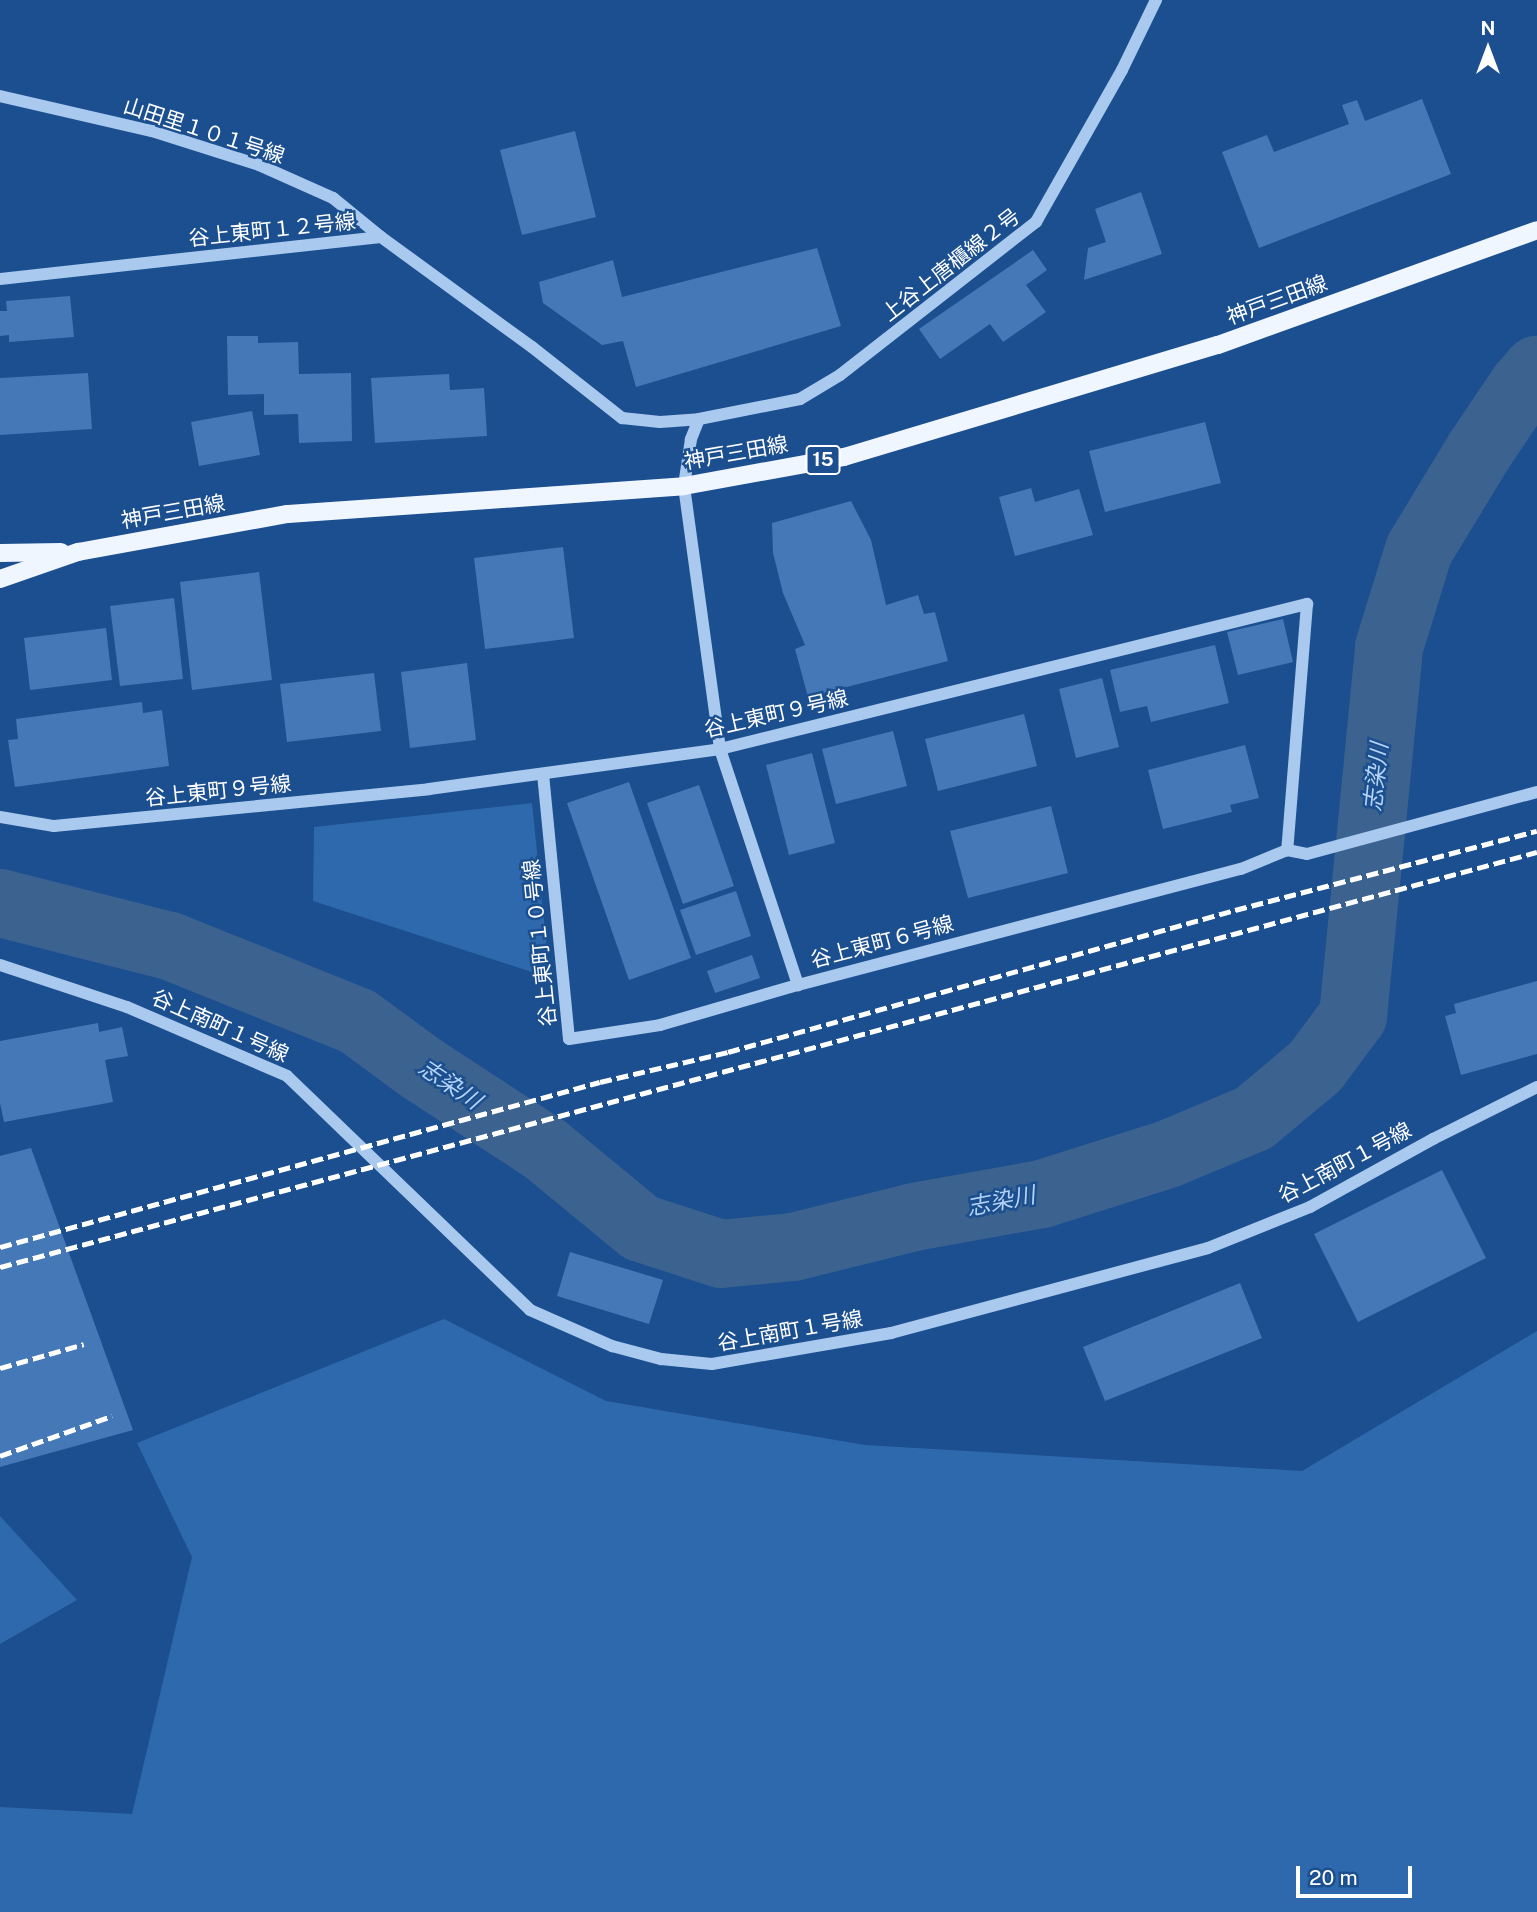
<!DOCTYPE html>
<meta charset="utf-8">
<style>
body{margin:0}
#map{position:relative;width:1537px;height:1912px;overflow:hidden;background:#1b4f8f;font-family:"Public Sans","Noto Sans JP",sans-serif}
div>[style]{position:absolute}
.green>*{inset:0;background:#2e69ad}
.river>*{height:68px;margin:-34px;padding:0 34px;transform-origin:34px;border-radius:34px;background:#3c6290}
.building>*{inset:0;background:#4478b7}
.minor>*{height:12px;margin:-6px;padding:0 6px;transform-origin:6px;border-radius:6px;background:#a9c9ee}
.major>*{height:18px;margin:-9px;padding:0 9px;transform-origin:9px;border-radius:9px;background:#f0f6ff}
.rail>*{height:5px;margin-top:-2.5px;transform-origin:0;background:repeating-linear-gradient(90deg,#fff 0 12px,transparent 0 17px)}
span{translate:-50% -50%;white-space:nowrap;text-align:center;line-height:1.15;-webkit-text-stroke:5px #1b4f8f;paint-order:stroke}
.shield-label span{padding:2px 5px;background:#1b4f8f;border:2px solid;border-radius:5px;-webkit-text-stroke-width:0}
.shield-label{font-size:19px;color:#fff;font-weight:700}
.street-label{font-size:21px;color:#fff}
.water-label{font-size:23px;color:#b5d3f5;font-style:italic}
.north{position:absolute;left:1453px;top:14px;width:70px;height:70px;-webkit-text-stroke:5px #1b4f8f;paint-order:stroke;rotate:0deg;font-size:19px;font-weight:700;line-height:28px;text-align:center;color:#fff}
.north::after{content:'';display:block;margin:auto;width:24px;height:32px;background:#fff;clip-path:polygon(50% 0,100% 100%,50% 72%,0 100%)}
.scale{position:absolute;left:1296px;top:1866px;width:116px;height:32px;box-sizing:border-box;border:4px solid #fff;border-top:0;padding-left:9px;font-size:21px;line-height:24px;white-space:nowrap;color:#fff;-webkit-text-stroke:5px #1b4f8f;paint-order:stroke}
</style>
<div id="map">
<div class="green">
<div style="clip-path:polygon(532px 803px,550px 978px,313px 901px,314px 827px)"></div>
<div style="clip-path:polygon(444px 1319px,606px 1401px,865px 1445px,1302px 1471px,1537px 1331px,1537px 1912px,0 1912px,0 1807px,132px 1814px,192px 1557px,137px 1443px)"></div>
<div style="clip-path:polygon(0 1516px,77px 1600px,0 1644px)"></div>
</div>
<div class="river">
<div style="left:0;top:903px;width:175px;rotate:14.2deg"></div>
<div style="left:170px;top:946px;width:201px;rotate:21.9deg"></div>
<div style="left:357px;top:1021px;width:79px;rotate:36.3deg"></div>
<div style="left:421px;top:1068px;width:148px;rotate:33.2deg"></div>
<div style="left:545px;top:1149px;width:124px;rotate:39.5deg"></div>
<div style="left:641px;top:1228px;width:84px;rotate:18deg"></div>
<div style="left:721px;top:1254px;width:72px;rotate:-5.6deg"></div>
<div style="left:793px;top:1247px;width:125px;rotate:-13.9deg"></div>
<div style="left:914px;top:1217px;width:130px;rotate:-10.2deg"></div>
<div style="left:1042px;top:1194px;width:132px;rotate:-17.6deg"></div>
<div style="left:1168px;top:1154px;width:93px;rotate:-22.7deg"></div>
<div style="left:1254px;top:1118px;width:80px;rotate:-39.9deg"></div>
<div style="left:1315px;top:1067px;width:64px;rotate:-53.3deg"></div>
<div style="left:1353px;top:1016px;width:371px;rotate:-84.4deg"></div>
<div style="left:1389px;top:647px;width:102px;rotate:-72.8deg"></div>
<div style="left:1419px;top:550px;width:116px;rotate:-58.8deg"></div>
<div style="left:1479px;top:451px;width:77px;rotate:-56.1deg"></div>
<div style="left:1522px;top:387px;width:23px;rotate:-49deg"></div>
</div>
<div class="building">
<div style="clip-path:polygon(1422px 99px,1451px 174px,1259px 248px,1222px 152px,1267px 135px,1274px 152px,1349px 124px,1342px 105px,1357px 100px,1365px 121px)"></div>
<div style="clip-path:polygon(575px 131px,596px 217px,522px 235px,500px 150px)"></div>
<div style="clip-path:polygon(1141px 192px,1162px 254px,1084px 280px,1088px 248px,1106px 242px,1095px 209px)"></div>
<div style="clip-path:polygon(817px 248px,841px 326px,636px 387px,623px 341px,602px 345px,543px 303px,539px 282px,613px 260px,622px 297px)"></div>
<div style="clip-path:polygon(1033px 250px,1047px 270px,1026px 285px,1046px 312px,1003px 342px,990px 324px,940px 359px,919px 329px)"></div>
<div style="clip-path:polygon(70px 296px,74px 337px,9px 342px,9px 335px,0 336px,0 311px,7px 311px,6px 301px)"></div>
<div style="clip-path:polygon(227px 336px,258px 336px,258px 343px,298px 342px,299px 374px,351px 373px,352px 441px,299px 443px,298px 414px,264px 415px,264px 394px,228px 395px)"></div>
<div style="clip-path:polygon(88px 373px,92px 429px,0 435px,0 378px)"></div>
<div style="clip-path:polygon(449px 374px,450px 390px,484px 388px,487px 436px,375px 443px,371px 378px)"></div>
<div style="clip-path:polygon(252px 411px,260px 455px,199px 466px,191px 422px)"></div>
<div style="clip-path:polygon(1205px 422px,1221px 483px,1105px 512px,1089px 451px)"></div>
<div style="clip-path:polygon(1031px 488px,1035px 502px,1079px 489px,1093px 535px,1015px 556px,999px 497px)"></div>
<div style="clip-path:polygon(851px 501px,871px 540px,886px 605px,918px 595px,924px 614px,935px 612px,948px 661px,808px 697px,795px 649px,805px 645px,783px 593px,773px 553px,772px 523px)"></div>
<div style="clip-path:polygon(563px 547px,574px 638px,485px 649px,474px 558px)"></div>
<div style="clip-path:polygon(259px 572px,272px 680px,192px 690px,180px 582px)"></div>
<div style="clip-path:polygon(174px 598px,183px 679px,120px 686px,110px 606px)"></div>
<div style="clip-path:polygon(1283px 619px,1293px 662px,1238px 675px,1227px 632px)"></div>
<div style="clip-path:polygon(106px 628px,112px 680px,30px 690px,24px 638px)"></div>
<div style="clip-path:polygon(1215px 645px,1229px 703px,1151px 722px,1147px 706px,1120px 712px,1110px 670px)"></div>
<div style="clip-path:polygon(467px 663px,476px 740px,410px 748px,401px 672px)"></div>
<div style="clip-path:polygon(374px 673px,381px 731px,287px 742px,280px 684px)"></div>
<div style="clip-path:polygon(1102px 678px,1119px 747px,1076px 758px,1059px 689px)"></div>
<div style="clip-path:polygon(142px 702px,143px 713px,162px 710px,169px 766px,15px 787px,8px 740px,18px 739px,16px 719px)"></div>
<div style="clip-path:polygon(1024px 714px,1037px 766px,938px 791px,925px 739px)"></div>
<div style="clip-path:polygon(893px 731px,907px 786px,836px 804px,822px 749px)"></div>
<div style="clip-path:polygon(1245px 745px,1259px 798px,1230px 805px,1232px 812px,1163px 829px,1148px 770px)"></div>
<div style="clip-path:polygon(812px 753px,835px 843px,789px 855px,766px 765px)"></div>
<div style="clip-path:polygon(629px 782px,691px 958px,629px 980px,567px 803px)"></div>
<div style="clip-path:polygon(699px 785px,734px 886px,683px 904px,647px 803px)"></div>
<div style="clip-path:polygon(1051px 806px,1068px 873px,968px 898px,950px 831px)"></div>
<div style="clip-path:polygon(736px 891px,751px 936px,696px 955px,680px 910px)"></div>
<div style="clip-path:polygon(752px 955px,760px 978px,715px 993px,707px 971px)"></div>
<div style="clip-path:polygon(1537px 981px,1537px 1054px,1461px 1075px,1445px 1016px,1456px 1013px,1454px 1004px)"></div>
<div style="clip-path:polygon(98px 1023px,99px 1032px,122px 1027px,128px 1056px,105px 1060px,113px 1102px,4px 1122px,0 1103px,0 1041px)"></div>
<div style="clip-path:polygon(31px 1148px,133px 1430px,0 1467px,0 1156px)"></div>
<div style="clip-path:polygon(1442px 1170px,1486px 1258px,1358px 1322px,1314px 1234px)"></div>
<div style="clip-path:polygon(570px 1252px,663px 1280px,649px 1324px,557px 1296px)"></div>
<div style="clip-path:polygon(1240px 1283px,1262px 1338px,1105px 1401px,1083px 1347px)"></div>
</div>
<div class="minor">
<div style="left:0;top:96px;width:156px;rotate:13deg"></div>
<div style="left:152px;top:131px;width:112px;rotate:17.6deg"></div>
<div style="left:259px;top:165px;width:81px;rotate:24deg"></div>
<div style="left:333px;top:198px;width:62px;rotate:39.1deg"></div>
<div style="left:0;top:279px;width:383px;rotate:-6.3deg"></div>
<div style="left:381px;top:237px;width:187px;rotate:36.1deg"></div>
<div style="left:532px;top:347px;width:115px;rotate:38.3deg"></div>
<div style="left:622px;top:418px;width:38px;rotate:6deg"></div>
<div style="left:660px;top:422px;width:39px;rotate:-4deg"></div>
<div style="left:699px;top:419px;width:103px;rotate:-11.2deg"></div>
<div style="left:800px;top:399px;width:47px;rotate:-31deg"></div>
<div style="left:840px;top:375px;width:249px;rotate:-38deg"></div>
<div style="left:1036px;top:222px;width:175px;rotate:-60.5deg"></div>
<div style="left:1122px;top:70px;width:78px;rotate:-64.1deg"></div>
<div style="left:699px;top:419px;width:22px;rotate:112deg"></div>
<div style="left:691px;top:439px;width:48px;rotate:98.5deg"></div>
<div style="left:684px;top:486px;width:265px;rotate:82.2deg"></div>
<div style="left:720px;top:749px;width:249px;rotate:71.7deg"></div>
<div style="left:798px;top:985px;width:458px;rotate:-14.7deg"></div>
<div style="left:1241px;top:869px;width:50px;rotate:-22.4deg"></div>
<div style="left:1287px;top:850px;width:20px;rotate:11deg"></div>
<div style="left:1307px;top:854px;width:238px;rotate:-15.1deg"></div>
<div style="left:543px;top:774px;width:266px;rotate:84.4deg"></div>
<div style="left:569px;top:1039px;width:92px;rotate:-8.7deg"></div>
<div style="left:660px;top:1025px;width:144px;rotate:-16.2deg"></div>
<div style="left:0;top:817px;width:55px;rotate:9.5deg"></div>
<div style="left:54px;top:826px;width:377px;rotate:-5.6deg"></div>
<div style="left:429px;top:789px;width:294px;rotate:-7.8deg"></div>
<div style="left:720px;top:749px;width:605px;rotate:-13.88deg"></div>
<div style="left:1307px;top:604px;width:247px;rotate:94.6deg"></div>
<div style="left:0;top:965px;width:134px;rotate:18.3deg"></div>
<div style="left:127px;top:1007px;width:174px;rotate:23.3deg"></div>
<div style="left:287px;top:1076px;width:337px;rotate:43.9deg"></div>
<div style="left:530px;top:1310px;width:90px;rotate:23.7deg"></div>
<div style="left:612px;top:1346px;width:51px;rotate:14.9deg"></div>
<div style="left:661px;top:1359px;width:51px;rotate:5.6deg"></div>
<div style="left:712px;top:1364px;width:182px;rotate:-9.8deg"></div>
<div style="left:891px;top:1333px;width:328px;rotate:-15deg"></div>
<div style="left:1208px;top:1248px;width:110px;rotate:-21.9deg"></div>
<div style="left:1310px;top:1207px;width:141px;rotate:-28.9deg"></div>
<div style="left:1433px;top:1139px;width:116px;rotate:-26.6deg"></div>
</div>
<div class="major">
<div style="left:0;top:553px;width:61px;rotate:-0.9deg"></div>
<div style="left:0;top:579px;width:83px;rotate:-19.1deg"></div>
<div style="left:78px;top:552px;width:213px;rotate:-10.3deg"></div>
<div style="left:288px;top:514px;width:397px;rotate:-4deg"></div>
<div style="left:684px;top:486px;width:163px;rotate:-10.3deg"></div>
<div style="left:844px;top:457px;width:390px;rotate:-16.7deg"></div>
<div style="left:1218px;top:345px;width:339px;rotate:-19.8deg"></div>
</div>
<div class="rail">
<div style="left:0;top:1247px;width:622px;rotate:-15.38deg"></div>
<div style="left:600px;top:1082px;width:131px;rotate:-13.2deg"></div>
<div style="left:728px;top:1052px;width:527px;rotate:-15.65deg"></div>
<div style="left:1235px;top:910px;width:312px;rotate:-14.7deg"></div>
<div style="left:0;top:1267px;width:1592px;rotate:-15.11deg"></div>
<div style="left:0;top:1368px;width:87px;rotate:-15.9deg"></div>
<div style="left:0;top:1456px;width:119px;rotate:-19.7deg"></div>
</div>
<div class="shield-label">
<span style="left:823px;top:460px">15</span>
</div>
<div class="street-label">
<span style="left:204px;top:131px;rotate:18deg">山田里１０１号線</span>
<span style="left:272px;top:230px;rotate:-6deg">谷上東町１２号線</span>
<span style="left:951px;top:265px;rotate:-38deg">上谷上唐櫃線２号</span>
<span style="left:1277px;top:300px;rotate:-20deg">神戸三田線</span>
<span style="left:736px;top:453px;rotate:-10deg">神戸三田線</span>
<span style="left:173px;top:512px;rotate:-10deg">神戸三田線</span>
<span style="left:776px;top:714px;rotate:-13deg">谷上東町９号線</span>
<span style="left:218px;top:791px;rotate:-6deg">谷上東町９号線</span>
<span style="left:882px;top:942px;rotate:-15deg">谷上東町６号線</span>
<span style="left:540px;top:943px;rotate:-96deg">谷上東町１０号線</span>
<span style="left:220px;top:1026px;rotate:24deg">谷上南町１号線</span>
<span style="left:1345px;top:1163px;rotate:-28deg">谷上南町１号線</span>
<span style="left:790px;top:1331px;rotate:-10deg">谷上南町１号線</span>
</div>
<div class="water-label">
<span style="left:1376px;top:777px;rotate:-84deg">志染川</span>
<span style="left:450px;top:1084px;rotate:34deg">志染川</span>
<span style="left:1001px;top:1201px;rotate:-11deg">志染川</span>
</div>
<div class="north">N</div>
<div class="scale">20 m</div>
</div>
